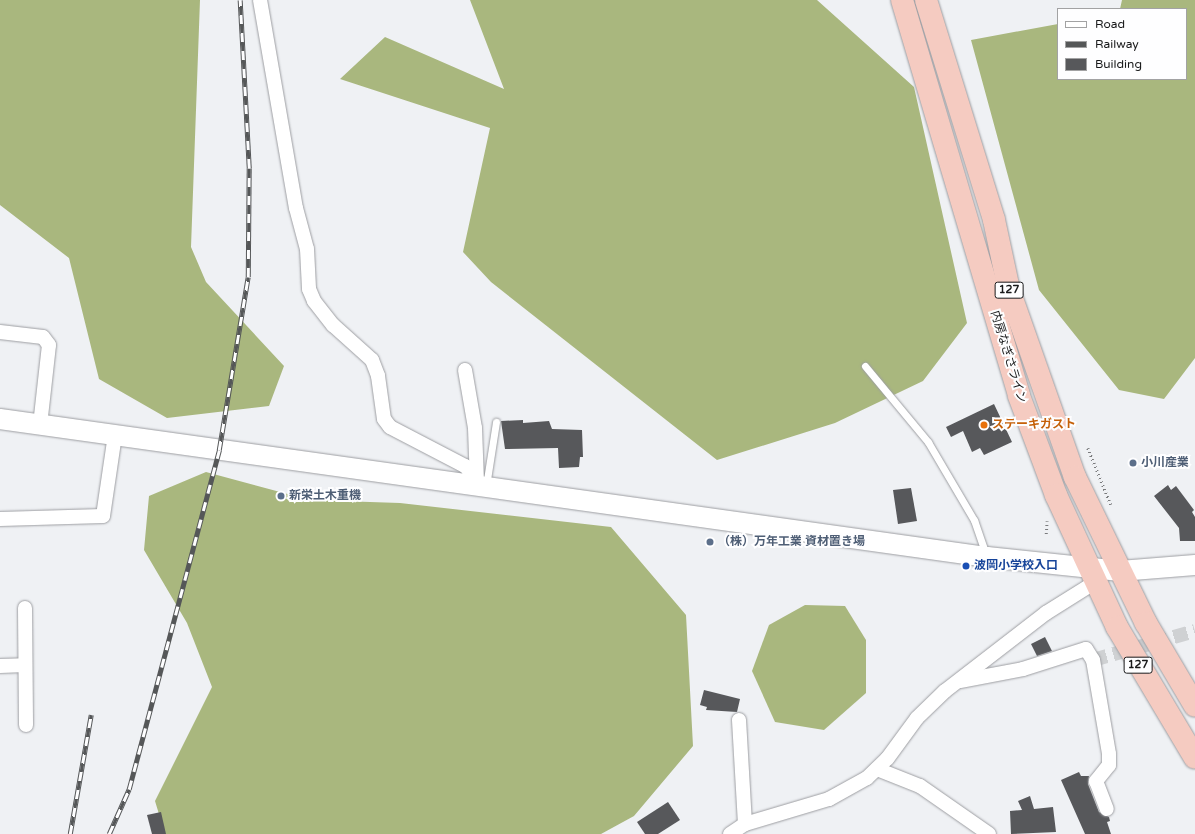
<!DOCTYPE html>
<meta charset="utf-8">
<style>
body{margin:0}
#map{position:relative;width:1195px;height:834px;overflow:hidden;background:#eff1f4;font-family:"Varela Round","Noto Sans JP",sans-serif}
div>[style]{position:absolute}
.forest>*{inset:0;background:#a9b77e}
.building>*{inset:0;background:#57585b}
.street-tunnel>*{height:14px;margin-top:-7px;transform-origin:0;background:repeating-linear-gradient(90deg,#cfd1d3 0 14px,transparent 0 21px)}
.path>*{height:2.5px;margin-top:-1.25px;transform-origin:0;background:repeating-linear-gradient(90deg,#7a7b7d 0 1px,transparent 0 4px)}
.roads{filter:drop-shadow(0 0 1px #9d9ea2) drop-shadow(0 0 1px #9d9ea2)}
.lane>*{height:7px;margin:-3.5px;padding:0 3.5px;transform-origin:3.5px;border-radius:3.5px;background:#fff}
.street>*{height:14px;margin:-7px;padding:0 7px;transform-origin:7px;border-radius:7px;background:#fff}
.secondary>*{height:20px;margin:-10px;padding:0 10px;transform-origin:10px;border-radius:10px;background:#fff}
.highway>*{height:22px;margin:-11px;padding:0 11px;transform-origin:11px;border-radius:11px;background:#f5cbc1}
.rail>*{height:4.5px;margin-top:-2.25px;transform-origin:0;background:repeating-linear-gradient(90deg,#fefeff 0 9px,#555758 0 18px);box-sizing:border-box;border-block:1px solid #555758}
.dots>*{width:11px;height:11px;translate:-50% -50%;box-sizing:border-box;border:2px solid #fefeff;border-radius:50%}
span{translate:-50% -50%;white-space:nowrap;text-align:center;line-height:1.15;-webkit-text-stroke:4px #fefeff;paint-order:stroke}
.shield-label span{padding:1px 3px;background:#fefeff;border:1px solid;border-radius:3px;-webkit-text-stroke-width:0}
.shield-label{font-size:11px;color:#18191a;font-weight:700}
.street-label{font-size:12px;color:#18191a}
.food-label{font-size:12px;color:#c56008;font-weight:700}
.left{translate:0 -50%;text-align:left}
.service-label{font-size:12px;color:#4e5e75;font-weight:700}
.transit-label{font-size:12px;color:#164399;font-weight:700}
.legend{position:absolute;left:1057px;top:8px;width:130px;height:72px;box-sizing:border-box;background:#fefeff;border:1px solid #a2a2a3;margin:0;padding:5px 7px;list-style:none;font-size:12px;color:#18191a}
.legend li{display:flex;align-items:center;gap:8px;height:20px}
.legend b{width:20px;border:1px solid #a2a2a3}
</style>
<div id="map">
<div class="forest">
<div style="clip-path:polygon(0 0,200px 0,191px 247px,206px 282px,284px 366px,269px 406px,167px 418px,99px 379px,69px 258px,0 205px)"></div>
<div style="clip-path:polygon(470px 0,817px 0,914px 87px,967px 323px,923px 381px,835px 423px,717px 460px,491px 282px,463px 252px,490px 128px,340px 79px,385px 37px,504px 89px)"></div>
<div style="clip-path:polygon(1122px 0,1195px 0,1195px 358px,1164px 399px,1119px 390px,1039px 290px,971px 40px,1058px 24px,1058px 79px,1186px 79px,1186px 9px,1120px 9px)"></div>
<div style="clip-path:polygon(206px 472px,310px 500px,400px 503px,611px 527px,686px 615px,693px 746px,634px 816px,601px 834px,165px 834px,155px 801px,212px 687px,187px 623px,144px 550px,149px 496px)"></div>
<div style="clip-path:polygon(805px 605px,845px 606px,866px 640px,866px 693px,824px 730px,775px 722px,752px 671px,769px 625px)"></div>
</div>
<div class="building">
<div style="clip-path:polygon(994px 404px,1012px 442px,984px 455px,980px 448px,972px 452px,963px 431px,951px 437px,946px 427px)"></div>
<div style="clip-path:polygon(523px 420px,523px 423px,549px 421px,552px 429px,582px 430px,583px 457px,580px 457px,579px 467px,559px 468px,558px 448px,505px 449px,501px 421px)"></div>
<div style="clip-path:polygon(1168px 485px,1171px 490px,1176px 486px,1194px 510px,1192px 512px,1195px 517px,1195px 541px,1180px 541px,1179px 528px,1154px 496px)"></div>
<div style="clip-path:polygon(911px 488px,917px 521px,898px 524px,893px 490px)"></div>
<div style="clip-path:polygon(1045px 637px,1052px 651px,1037px 656px,1031px 644px)"></div>
<div style="clip-path:polygon(704px 690px,740px 699px,737px 712px,706px 710px,707px 707px,700px 705px)"></div>
<div style="clip-path:polygon(1079px 772px,1081px 776px,1089px 776px,1088px 784px,1099px 812px,1109px 817px,1110px 821px,1107px 822px,1111px 834px,1085px 834px,1061px 780px)"></div>
<div style="clip-path:polygon(1030px 796px,1034px 809px,1053px 807px,1056px 832px,1011px 834px,1010px 811px,1022px 810px,1018px 801px)"></div>
<div style="clip-path:polygon(668px 802px,680px 820px,658px 834px,645px 834px,637px 822px)"></div>
<div style="clip-path:polygon(161px 812px,166px 834px,152px 834px,147px 815px)"></div>
</div>
<div class="street-tunnel">
<div style="left:1093px;top:660px;width:106px;rotate:-15.9deg"></div>
</div>
<div class="path">
<div style="left:1088px;top:448px;width:61px;rotate:68deg"></div>
<div style="left:1046px;top:534px;width:13px;rotate:-86deg"></div>
</div>
<div class="roads">
<div class="lane">
<div style="left:865px;top:366px;width:99px;rotate:50.3deg"></div>
<div style="left:928px;top:442px;width:91px;rotate:59.5deg"></div>
<div style="left:974px;top:520px;width:37px;rotate:71deg"></div>
<div style="left:486px;top:486px;width:65px;rotate:-81.1deg"></div>
</div>
<div class="street">
<div style="left:260px;top:0;width:211px;rotate:80.2deg"></div>
<div style="left:296px;top:208px;width:42px;rotate:75deg"></div>
<div style="left:307px;top:249px;width:40px;rotate:87.1deg"></div>
<div style="left:309px;top:289px;width:13px;rotate:67deg"></div>
<div style="left:314px;top:301px;width:31px;rotate:52deg"></div>
<div style="left:333px;top:325px;width:52px;rotate:41.9deg"></div>
<div style="left:372px;top:360px;width:17px;rotate:69deg"></div>
<div style="left:378px;top:376px;width:43px;rotate:82.1deg"></div>
<div style="left:384px;top:419px;width:10px;rotate:53deg"></div>
<div style="left:390px;top:427px;width:85px;rotate:27.5deg"></div>
<div style="left:465px;top:466px;width:6px;rotate:45deg"></div>
<div style="left:469px;top:470px;width:14px;rotate:82deg"></div>
<div style="left:0;top:332px;width:43px;rotate:6.6deg"></div>
<div style="left:43px;top:337px;width:10px;rotate:53deg"></div>
<div style="left:49px;top:345px;width:81px;rotate:96.4deg"></div>
<div style="left:465px;top:370px;width:59px;rotate:80.2deg"></div>
<div style="left:475px;top:428px;width:54px;rotate:87.9deg"></div>
<div style="left:0;top:519px;width:103px;rotate:-1.7deg"></div>
<div style="left:103px;top:516px;width:82px;rotate:-81.6deg"></div>
<div style="left:25px;top:608px;width:117px;rotate:89.5deg"></div>
<div style="left:0;top:666px;width:25px;rotate:-2deg"></div>
<div style="left:960px;top:681px;width:64px;rotate:-10.8deg"></div>
<div style="left:1023px;top:669px;width:66px;rotate:-17.6deg"></div>
<div style="left:1086px;top:649px;width:13px;rotate:58deg"></div>
<div style="left:1093px;top:660px;width:95px;rotate:80.3deg"></div>
<div style="left:1109px;top:754px;width:11px;rotate:90deg"></div>
<div style="left:1109px;top:765px;width:21px;rotate:129deg"></div>
<div style="left:1096px;top:781px;width:30px;rotate:69deg"></div>
<div style="left:739px;top:720px;width:104px;rotate:86.7deg"></div>
<div style="left:877px;top:769px;width:46px;rotate:21.6deg"></div>
<div style="left:920px;top:786px;width:84px;rotate:34.8deg"></div>
<div style="left:730px;top:834px;width:18px;rotate:-34deg"></div>
<div style="left:745px;top:824px;width:88px;rotate:-16.6deg"></div>
<div style="left:829px;top:799px;width:43px;rotate:-28.9deg"></div>
<div style="left:867px;top:778px;width:28px;rotate:-44deg"></div>
<div style="left:887px;top:759px;width:51px;rotate:-53.8deg"></div>
<div style="left:917px;top:718px;width:39px;rotate:-44deg"></div>
<div style="left:945px;top:691px;width:128px;rotate:-37.7deg"></div>
<div style="left:1046px;top:613px;width:60px;rotate:-32.1deg"></div>
</div>
<div class="secondary">
<div style="left:0;top:419px;width:997px;rotate:7.96deg"></div>
<div style="left:987px;top:557px;width:134px;rotate:6deg"></div>
<div style="left:1120px;top:571px;width:75px;rotate:-4.6deg"></div>
</div>
<div class="highway">
<div style="left:902px;top:0;width:413px;rotate:73.5deg"></div>
<div style="left:1019px;top:396px;width:106px;rotate:69.5deg"></div>
<div style="left:1056px;top:495px;width:145px;rotate:65.2deg"></div>
<div style="left:1117px;top:627px;width:152px;rotate:59.2deg"></div>
<div style="left:926px;top:0;width:230px;rotate:72.8deg"></div>
<div style="left:994px;top:220px;width:72px;rotate:77.9deg"></div>
<div style="left:1009px;top:290px;width:198px;rotate:70.6deg"></div>
<div style="left:1075px;top:477px;width:162px;rotate:64.1deg"></div>
<div style="left:1146px;top:623px;width:96px;rotate:59.4deg"></div>
</div>
</div>
<div class="rail">
<div style="left:70px;top:834px;width:121px;rotate:-80deg"></div>
<div style="left:109px;top:834px;width:49px;rotate:-66deg"></div>
<div style="left:129px;top:789px;width:351px;rotate:-75.1deg"></div>
<div style="left:219px;top:450px;width:175px;rotate:-80.5deg"></div>
<div style="left:248px;top:277px;width:109px;rotate:-89.5deg"></div>
<div style="left:249px;top:168px;width:168px;rotate:-93.1deg"></div>
</div>
<div class="dots">
<div style="left:984px;top:425px;background:#e8710a"></div>
<div style="left:1133px;top:463px;background:#5c6f8a"></div>
<div style="left:281px;top:496px;background:#5c6f8a"></div>
<div style="left:710px;top:542px;background:#5c6f8a"></div>
<div style="left:966px;top:566px;background:#1a4fb4"></div>
</div>
<div class="shield-label">
<span style="left:1009px;top:290px">127</span>
<span style="left:1138px;top:665px">127</span>
</div>
<div class="street-label">
<span style="left:1008px;top:357px;rotate:73deg">内房なぎさライン</span>
</div>
<div class="food-label">
<span class="left" style="left:992px;top:425px">ステーキガスト</span>
</div>
<div class="service-label">
<span class="left" style="left:1141px;top:463px">小川産業</span>
<span class="left" style="left:289px;top:496px">新栄土木重機</span>
<span class="left" style="left:718px;top:542px">（株）万年工業 資材置き場</span>
</div>
<div class="transit-label">
<span class="left" style="left:974px;top:566px">波岡小学校入口</span>
</div>
<ul class="legend">
<li><b style="height:5px;background:#fff"></b>Road</li>
<li><b style="height:5px;background:#555758"></b>Railway</li>
<li><b style="height:11px;background:#57585b"></b>Building</li>
</ul>
</div>
